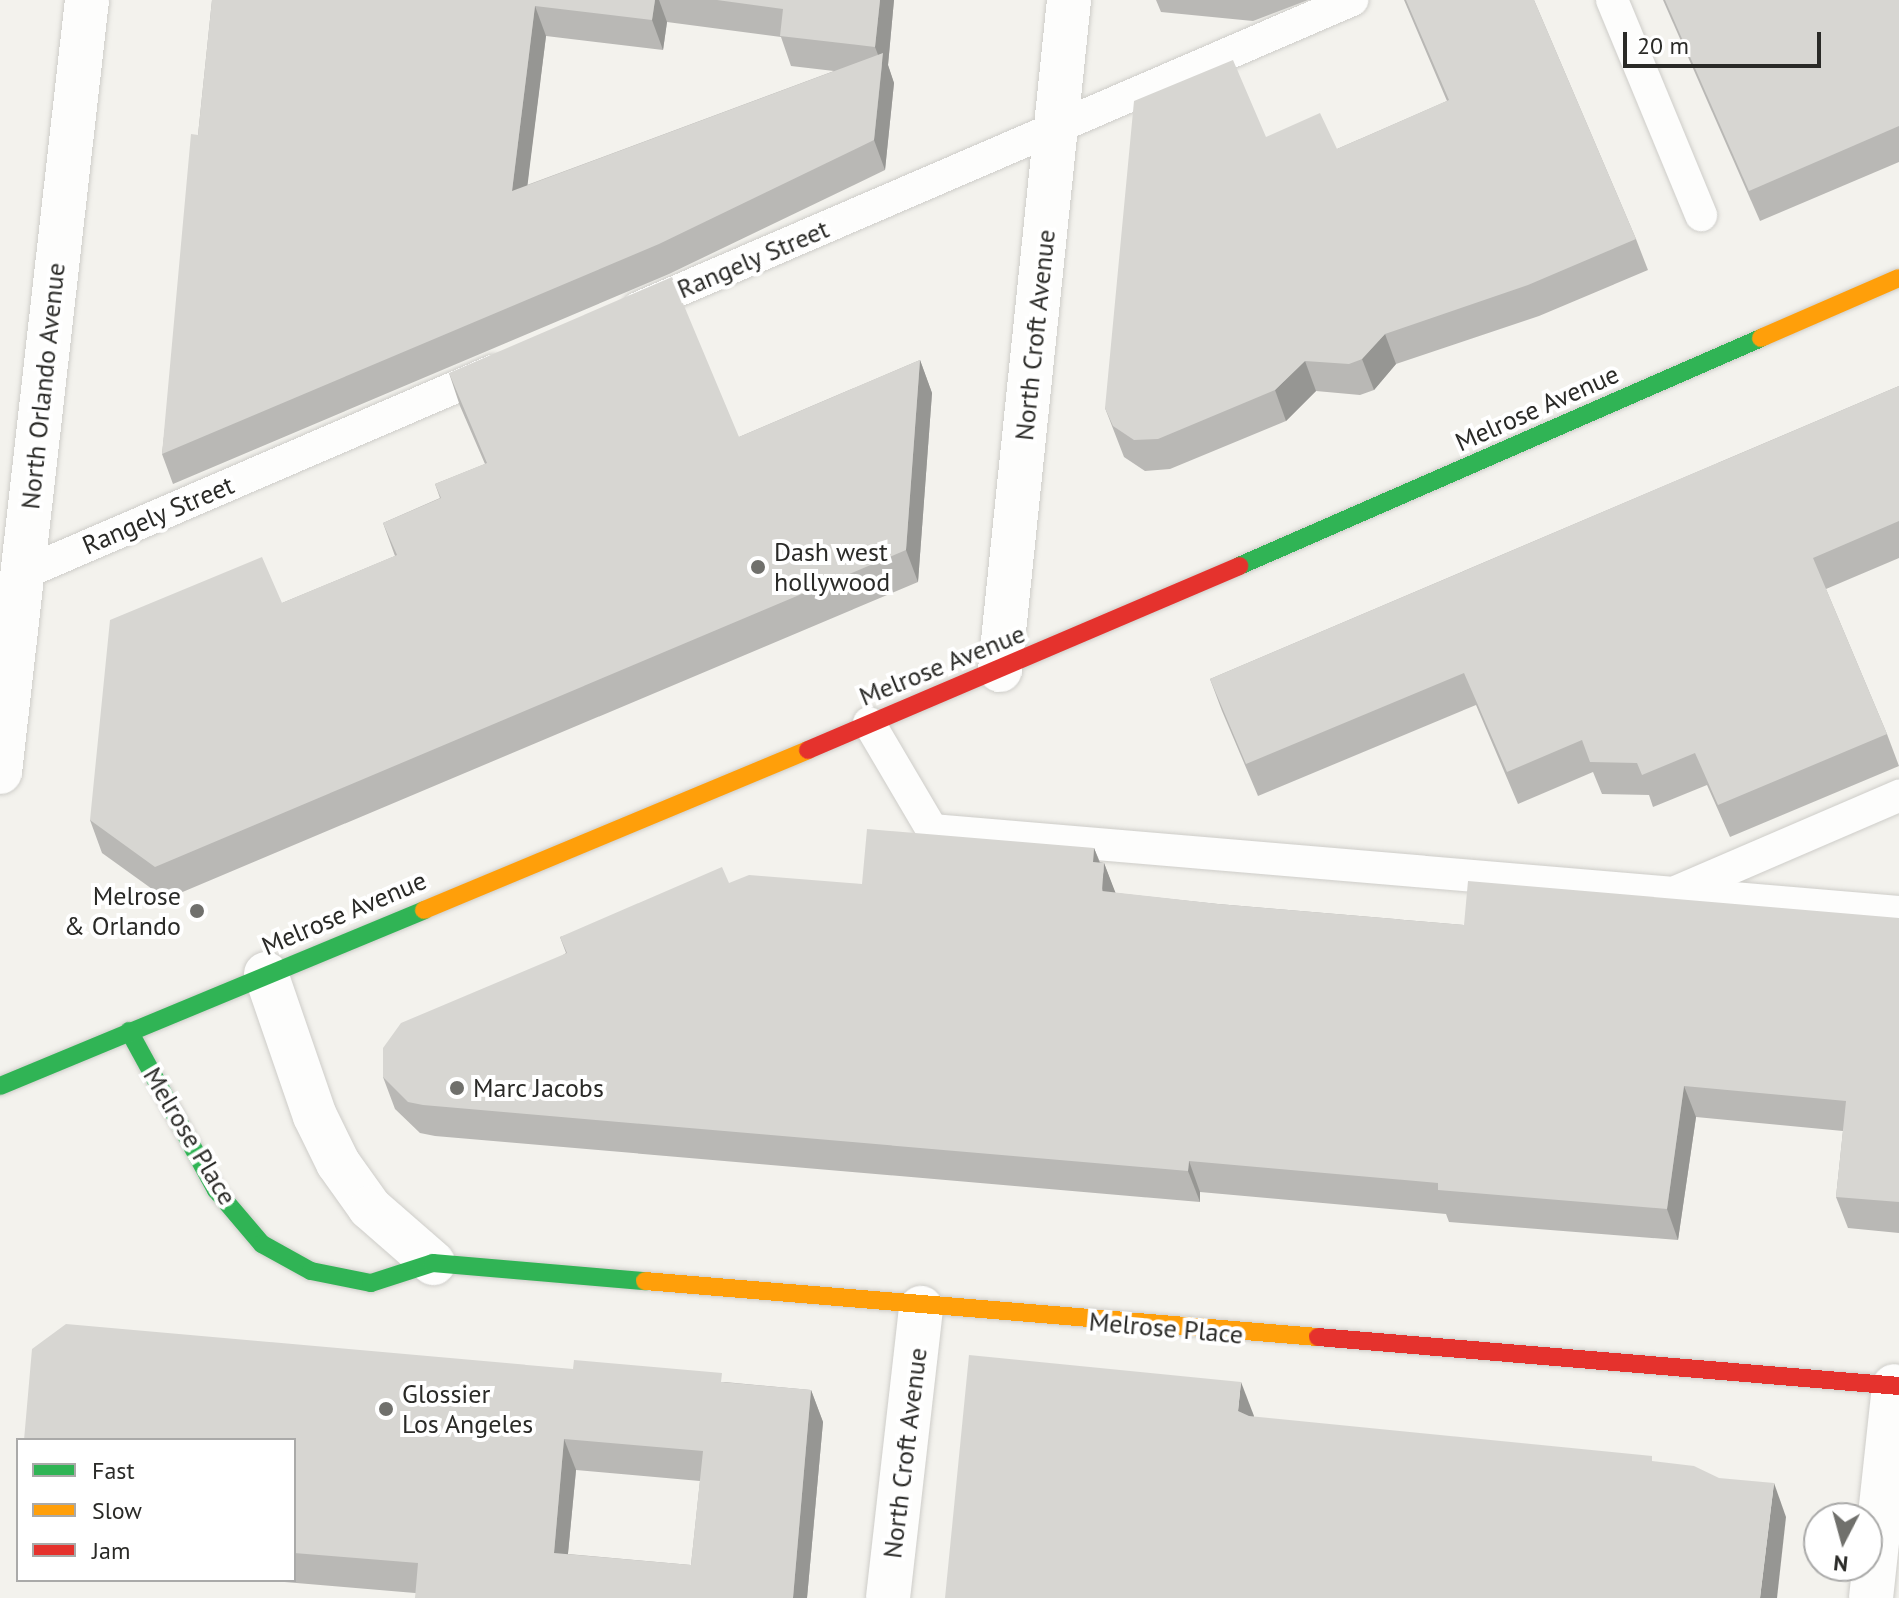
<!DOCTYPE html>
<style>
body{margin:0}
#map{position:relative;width:1899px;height:1598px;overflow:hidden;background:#f3f2ed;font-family:"PT Sans",sans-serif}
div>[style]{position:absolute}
.roads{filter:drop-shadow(0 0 2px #cecdc9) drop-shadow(0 0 2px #cecdc9)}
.lane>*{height:32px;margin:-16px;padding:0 16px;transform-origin:16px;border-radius:16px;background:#fdfdfc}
.street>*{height:44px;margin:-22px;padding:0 22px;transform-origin:22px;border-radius:22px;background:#fdfdfc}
.fast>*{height:18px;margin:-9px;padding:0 9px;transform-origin:9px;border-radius:9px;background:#30b455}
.slow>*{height:18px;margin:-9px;padding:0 9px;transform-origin:9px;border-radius:9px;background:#ff9f0a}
.jam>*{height:18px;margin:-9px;padding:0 9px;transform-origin:9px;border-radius:9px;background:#e5322d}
.wall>*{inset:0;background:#b9b8b5}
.shaded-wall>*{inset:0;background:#969693}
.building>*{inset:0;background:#d7d6d2}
.dots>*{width:22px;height:22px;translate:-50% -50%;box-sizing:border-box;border:4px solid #fff;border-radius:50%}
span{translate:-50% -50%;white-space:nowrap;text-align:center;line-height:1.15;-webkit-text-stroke:8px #fff;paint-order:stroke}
.street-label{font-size:26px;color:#2a2a27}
.poi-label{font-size:26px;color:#2a2a27}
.left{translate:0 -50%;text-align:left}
.right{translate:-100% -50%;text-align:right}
.legend{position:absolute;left:16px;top:1438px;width:280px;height:144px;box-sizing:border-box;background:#fff;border:2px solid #aaaaa9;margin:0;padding:10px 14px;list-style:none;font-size:24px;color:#2a2a27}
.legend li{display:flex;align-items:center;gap:16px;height:40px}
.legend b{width:40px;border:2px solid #aaaaa9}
.north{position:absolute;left:1803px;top:1502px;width:80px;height:80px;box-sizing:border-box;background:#fff;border:2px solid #aaaaa9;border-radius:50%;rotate:186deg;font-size:22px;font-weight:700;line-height:32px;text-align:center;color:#2a2a27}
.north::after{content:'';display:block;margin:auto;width:28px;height:36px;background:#70706c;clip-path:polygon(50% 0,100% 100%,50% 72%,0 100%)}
.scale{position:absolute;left:1623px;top:32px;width:198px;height:36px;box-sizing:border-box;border:4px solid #2a2a27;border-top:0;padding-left:10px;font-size:24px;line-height:28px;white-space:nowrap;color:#2a2a27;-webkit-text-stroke:6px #fff;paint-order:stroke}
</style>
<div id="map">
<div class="roads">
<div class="lane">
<div style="left:1612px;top:0;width:233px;rotate:67.5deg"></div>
<div style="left:638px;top:308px;width:778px;rotate:-23.33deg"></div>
<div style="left:22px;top:574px;width:513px;rotate:-23.32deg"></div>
<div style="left:869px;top:723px;width:124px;rotate:59.5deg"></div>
<div style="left:932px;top:830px;width:970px;rotate:4.85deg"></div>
<div style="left:1678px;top:891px;width:241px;rotate:-23.3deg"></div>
</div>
<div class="street">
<div style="left:1000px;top:670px;width:674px;rotate:-84.12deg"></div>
<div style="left:0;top:772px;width:777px;rotate:-83.57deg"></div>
<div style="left:266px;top:974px;width:150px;rotate:71deg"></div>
<div style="left:315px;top:1116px;width:52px;rotate:63.9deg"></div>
<div style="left:338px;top:1163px;width:55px;rotate:54.6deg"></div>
<div style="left:370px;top:1208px;width:84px;rotate:41.1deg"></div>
<div style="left:888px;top:1598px;width:292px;rotate:-83.5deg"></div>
<div style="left:1871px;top:1598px;width:213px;rotate:-83.8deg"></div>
</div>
<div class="fast">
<div style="left:1239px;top:566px;width:570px;rotate:-23.59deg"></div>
<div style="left:129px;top:1031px;width:181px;rotate:61.3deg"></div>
<div style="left:216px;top:1190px;width:71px;rotate:49.6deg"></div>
<div style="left:262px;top:1244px;width:56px;rotate:28.9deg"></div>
<div style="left:311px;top:1271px;width:61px;rotate:11.3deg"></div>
<div style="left:371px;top:1283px;width:65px;rotate:-17.9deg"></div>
<div style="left:433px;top:1263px;width:213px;rotate:4.9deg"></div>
<div style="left:0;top:1086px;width:459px;rotate:-22.5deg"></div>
</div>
<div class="slow">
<div style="left:1761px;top:338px;width:150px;rotate:-23.5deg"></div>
<div style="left:424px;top:910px;width:416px;rotate:-22.6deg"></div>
<div style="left:645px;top:1281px;width:675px;rotate:4.76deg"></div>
</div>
<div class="jam">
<div style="left:808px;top:750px;width:469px;rotate:-23.1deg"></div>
<div style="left:1318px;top:1337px;width:583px;rotate:4.82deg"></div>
</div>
</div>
<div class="wall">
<div style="clip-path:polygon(evenodd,212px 0,894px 0,888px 65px,894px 83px,885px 170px,669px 274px,173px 484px,162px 454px,198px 135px,212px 0,667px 22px,781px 37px,791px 66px,834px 71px,527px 185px,546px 36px,663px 50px,667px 22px)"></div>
<div style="clip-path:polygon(1156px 0,1308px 0,1253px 21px,1161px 12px)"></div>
<div style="clip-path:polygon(1404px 0,1534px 0,1636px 239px,1648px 270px,1539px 316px,1396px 364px,1374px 390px,1360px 395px,1316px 391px,1286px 421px,1170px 469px,1145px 471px,1124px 457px,1105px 408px,1266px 137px,1337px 149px,1447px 101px)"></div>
<div style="clip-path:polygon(1663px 0,1899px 0,1899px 162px,1760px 221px)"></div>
<div style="clip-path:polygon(920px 360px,932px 393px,918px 582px,166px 899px,102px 853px,90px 820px,282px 603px,395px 556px,383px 523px,440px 498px,435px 484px,485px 464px,460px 406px,449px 373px,739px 437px)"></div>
<div style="clip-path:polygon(1899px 386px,1899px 558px,1826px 589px,1887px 734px,1899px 766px,1730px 837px,1707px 785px,1653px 807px,1649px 795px,1602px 794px,1593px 772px,1518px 804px,1476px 705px,1258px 796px,1222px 711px,1210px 679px)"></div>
<div style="clip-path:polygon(1094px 848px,1100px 862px,1104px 863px,1115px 893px,1218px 904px,1464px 925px,1899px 918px,1899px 1233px,1848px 1228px,1836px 1197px,1843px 1131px,1696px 1117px,1678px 1240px,1449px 1222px,1446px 1214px,1200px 1192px,1200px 1202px,435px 1136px,420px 1133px,395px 1109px,383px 1077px,566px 953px,560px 937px,729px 883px,862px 884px)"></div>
<div style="clip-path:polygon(evenodd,725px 1382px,811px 1390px,823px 1422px,807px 1598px,415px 1593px,261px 1580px,294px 1580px,294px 1440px,725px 1382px,576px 1470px,700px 1481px,691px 1565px,568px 1554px,576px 1470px)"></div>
</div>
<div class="shaded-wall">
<div style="clip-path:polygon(655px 0,659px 0,667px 22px,663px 50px,652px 20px)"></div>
<div style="clip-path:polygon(880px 0,894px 0,888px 65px,894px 83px,885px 170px,874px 140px,882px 65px,875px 47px)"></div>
<div style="clip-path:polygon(535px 6px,546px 36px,523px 221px,512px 191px)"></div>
<div style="clip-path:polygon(1385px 334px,1396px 364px,1374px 390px,1362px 359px)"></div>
<div style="clip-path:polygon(920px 360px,932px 393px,918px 582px,906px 550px)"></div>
<div style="clip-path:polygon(1305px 361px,1316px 391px,1286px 421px,1275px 390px)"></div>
<div style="clip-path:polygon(1094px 848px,1104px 874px,1104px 863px,1116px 894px,1114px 923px,1093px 862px)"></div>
<div style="clip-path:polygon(1684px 1086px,1696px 1117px,1678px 1240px,1667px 1209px)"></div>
<div style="clip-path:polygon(1189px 1161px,1200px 1192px,1200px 1202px,1188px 1171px)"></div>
<div style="clip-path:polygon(1241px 1382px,1254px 1416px,1251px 1446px,1238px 1411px)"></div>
<div style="clip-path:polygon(811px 1390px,823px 1422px,807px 1598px,793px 1598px)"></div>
<div style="clip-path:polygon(564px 1439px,576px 1470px,565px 1584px,554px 1553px)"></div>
<div style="clip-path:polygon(1774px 1483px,1786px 1517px,1777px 1598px,1760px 1598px)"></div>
</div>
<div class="building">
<div style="clip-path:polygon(212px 0,655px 0,652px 20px,535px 6px,512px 191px,883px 53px,874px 140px,659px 244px,162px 454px,191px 134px,198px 135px)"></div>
<div style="clip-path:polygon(717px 0,880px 0,875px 47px,780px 36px,783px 9px)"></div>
<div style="clip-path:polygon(1406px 0,1534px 0,1636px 239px,1528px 285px,1385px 334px,1362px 359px,1349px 364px,1305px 361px,1275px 390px,1158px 439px,1134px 440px,1113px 426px,1105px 408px,1134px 101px,1233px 60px,1266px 137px,1320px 113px,1337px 149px,1449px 100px)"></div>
<div style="clip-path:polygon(1665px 0,1899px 0,1899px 126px,1749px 191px)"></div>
<div style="clip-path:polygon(672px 277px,739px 437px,920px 360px,906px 550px,155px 867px,90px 820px,110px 620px,262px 557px,282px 603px,397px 555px,383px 523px,441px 498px,435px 484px,487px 463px,449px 373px)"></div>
<div style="clip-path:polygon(1899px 386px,1899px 521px,1813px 558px,1887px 734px,1718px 805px,1695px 753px,1642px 775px,1637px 763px,1590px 762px,1582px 740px,1507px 772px,1464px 673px,1246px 764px,1210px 679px)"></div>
<div style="clip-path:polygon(867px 829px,1094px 848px,1093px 862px,1104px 863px,1102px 891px,1218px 904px,1464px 925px,1468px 881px,1899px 918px,1899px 1202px,1836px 1197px,1846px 1101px,1684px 1086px,1667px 1209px,1438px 1190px,1438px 1183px,1189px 1161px,1188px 1171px,423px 1105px,408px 1102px,383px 1077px,383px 1048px,401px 1023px,567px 953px,560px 937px,722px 867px,729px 883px,749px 875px,862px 884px)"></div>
<div style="clip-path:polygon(evenodd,66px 1324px,573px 1369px,574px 1360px,722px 1373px,721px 1382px,811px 1390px,793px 1598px,415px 1598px,418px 1563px,294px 1553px,294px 1440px,24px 1440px,32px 1349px,66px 1324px,564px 1439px,703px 1451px,691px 1565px,554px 1553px,564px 1439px)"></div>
<div style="clip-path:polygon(969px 1355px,1241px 1382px,1238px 1411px,1249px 1416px,1652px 1456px,1652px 1461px,1694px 1466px,1719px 1478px,1774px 1483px,1760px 1598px,945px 1598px)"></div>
</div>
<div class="dots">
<div style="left:758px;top:567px;background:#70706c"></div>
<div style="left:197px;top:911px;background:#70706c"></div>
<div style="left:457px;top:1088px;background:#70706c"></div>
<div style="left:386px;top:1409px;background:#70706c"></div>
</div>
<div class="street-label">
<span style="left:753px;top:259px;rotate:-23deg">Rangely Street</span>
<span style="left:1035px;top:335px;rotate:-84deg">North Croft Avenue</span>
<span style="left:43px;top:386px;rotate:-84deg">North Orlando Avenue</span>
<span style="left:1537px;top:408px;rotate:-24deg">Melrose Avenue</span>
<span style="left:158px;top:515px;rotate:-23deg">Rangely Street</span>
<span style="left:942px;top:665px;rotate:-22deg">Melrose Avenue</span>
<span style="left:344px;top:913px;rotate:-23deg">Melrose Avenue</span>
<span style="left:190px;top:1136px;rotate:59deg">Melrose Place</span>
<span style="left:1166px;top:1328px;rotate:5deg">Melrose Place</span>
<span style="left:905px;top:1453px;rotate:-83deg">North Croft Avenue</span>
</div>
<div class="poi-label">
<span class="left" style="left:774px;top:567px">Dash west<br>hollywood</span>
<span class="right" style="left:181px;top:911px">Melrose<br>&amp; Orlando</span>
<span class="left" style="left:473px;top:1088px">Marc Jacobs</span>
<span class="left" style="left:402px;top:1409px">Glossier<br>Los Angeles</span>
</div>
<ul class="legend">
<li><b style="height:10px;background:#30b455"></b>Fast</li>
<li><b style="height:10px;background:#ff9f0a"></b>Slow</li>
<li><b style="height:10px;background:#e5322d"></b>Jam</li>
</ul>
<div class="north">N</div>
<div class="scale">20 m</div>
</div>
